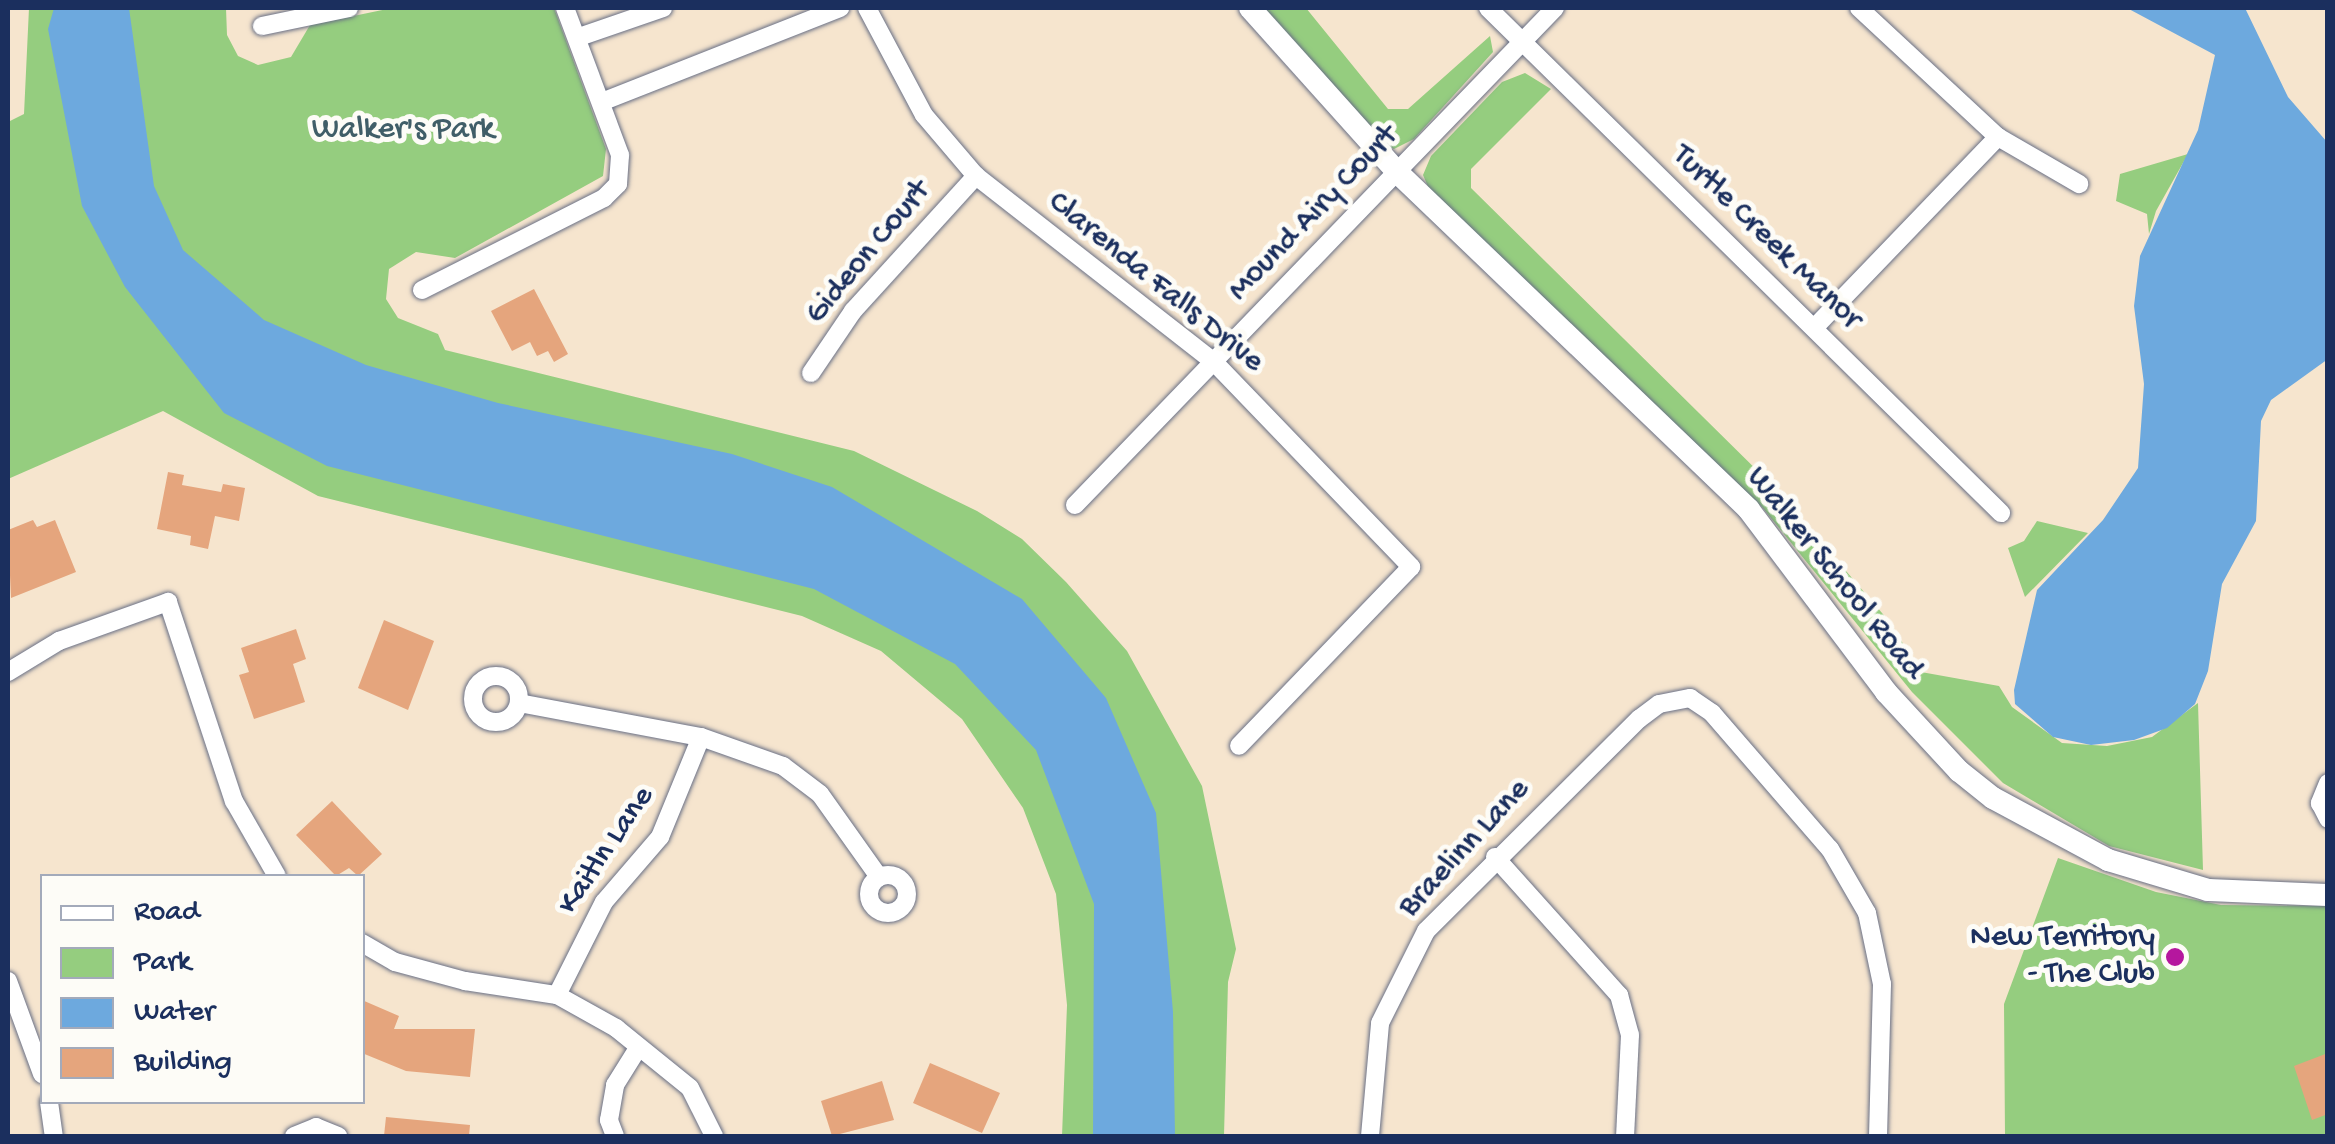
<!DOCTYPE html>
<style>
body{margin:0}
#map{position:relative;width:2335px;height:1144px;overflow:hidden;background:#f6e5ce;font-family:"Gochi Hand",sans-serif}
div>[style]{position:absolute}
.green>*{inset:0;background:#95cd7f}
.water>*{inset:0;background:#6da9de}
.building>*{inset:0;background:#e5a57d}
.roads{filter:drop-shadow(0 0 2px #686f85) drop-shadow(0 0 2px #686f85)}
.minor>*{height:18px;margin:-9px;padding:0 9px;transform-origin:9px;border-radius:9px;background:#fff}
.minor>.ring{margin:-9px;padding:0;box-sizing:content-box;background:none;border:18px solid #fff;border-radius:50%}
.tertiary>*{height:22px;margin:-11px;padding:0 11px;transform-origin:11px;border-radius:11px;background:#fff}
.dots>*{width:28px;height:28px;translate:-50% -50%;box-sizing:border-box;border:5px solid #fdfcf7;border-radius:50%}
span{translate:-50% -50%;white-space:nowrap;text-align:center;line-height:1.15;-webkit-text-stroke:10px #fdfcf7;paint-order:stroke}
.park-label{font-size:32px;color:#405e68}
.street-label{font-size:32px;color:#1b2f5e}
.poi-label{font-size:32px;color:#1b2f5e}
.right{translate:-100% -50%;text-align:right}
.frame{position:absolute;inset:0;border:10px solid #1b2f5e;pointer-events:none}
.legend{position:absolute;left:40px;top:874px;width:325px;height:230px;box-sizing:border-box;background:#fdfcf7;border:2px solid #a3aaba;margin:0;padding:12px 18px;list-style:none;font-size:30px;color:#1b2f5e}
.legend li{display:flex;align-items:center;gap:20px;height:50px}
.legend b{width:50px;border:2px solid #a3aaba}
</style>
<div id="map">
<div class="green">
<div style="clip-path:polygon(29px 8px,226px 8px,227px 35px,238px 56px,258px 65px,291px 57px,310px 25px,392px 8px,554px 8px,606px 149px,603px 176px,455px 258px,416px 252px,389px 269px,386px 299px,398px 318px,438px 334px,445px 350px,854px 451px,977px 511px,1022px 539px,1066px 582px,1127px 651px,1202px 786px,1236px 949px,1228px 982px,1224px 1136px,1062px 1136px,1067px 1005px,1056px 894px,1023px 808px,962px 719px,881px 651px,802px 616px,318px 496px,163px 411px,8px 479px,8px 122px,24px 114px)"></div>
<div style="clip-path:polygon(1258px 8px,1306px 8px,1388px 109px,1408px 109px,1490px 36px,1493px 52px,1414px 139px,1394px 149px,1383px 145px)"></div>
<div style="clip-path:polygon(1525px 73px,1551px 89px,1471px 169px,1471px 188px,1775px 488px,1888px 620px,1921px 672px,1999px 686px,2012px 707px,2062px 743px,2107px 746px,2152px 737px,2198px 703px,2203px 870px,2109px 846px,2003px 783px,1912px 692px,1762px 507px,1429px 189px,1423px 175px,1431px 156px,1502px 82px)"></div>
<div style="clip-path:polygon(2188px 154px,2156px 211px,2149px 234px,2147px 214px,2116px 201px,2120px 174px)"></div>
<div style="clip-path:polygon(2037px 521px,2088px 533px,2025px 597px,2008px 548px,2024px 541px)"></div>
<div style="clip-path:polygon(2058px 858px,2156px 892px,2221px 905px,2327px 906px,2327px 1136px,2005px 1136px,2004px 1004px)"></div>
</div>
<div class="water">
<div style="clip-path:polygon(54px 8px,129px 8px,154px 186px,183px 250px,264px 320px,366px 365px,498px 403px,732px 454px,832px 487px,1022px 599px,1106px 698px,1156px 813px,1173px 1012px,1175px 1136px,1093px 1136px,1094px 904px,1036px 750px,955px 664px,814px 589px,327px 466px,224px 413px,125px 287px,82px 206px,48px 29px)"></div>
<div style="clip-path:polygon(2127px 8px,2245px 8px,2288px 97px,2327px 142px,2328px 359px,2271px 400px,2261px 421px,2256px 521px,2222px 584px,2208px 671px,2195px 704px,2167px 728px,2134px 740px,2091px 745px,2053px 737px,2015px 704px,2014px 690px,2037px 590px,2103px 520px,2138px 468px,2144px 384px,2134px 306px,2140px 256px,2198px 130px,2215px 55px)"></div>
</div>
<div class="building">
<div style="clip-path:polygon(534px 289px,568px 354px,554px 362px,548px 351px,537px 356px,530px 342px,512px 351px,491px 311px)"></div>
<div style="clip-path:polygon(168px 472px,184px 475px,182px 485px,221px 492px,223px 484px,245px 488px,239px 521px,215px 516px,208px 549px,190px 545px,191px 536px,157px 529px)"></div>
<div style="clip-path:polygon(33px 520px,37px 527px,55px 520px,76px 572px,11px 598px,8px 530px)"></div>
<div style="clip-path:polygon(384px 620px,434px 641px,408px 710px,358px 688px)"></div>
<div style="clip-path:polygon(296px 629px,306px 659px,293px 664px,305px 702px,254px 719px,239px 675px,249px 672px,241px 648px)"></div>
<div style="clip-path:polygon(332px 801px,382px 854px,358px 876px,349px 868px,336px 876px,296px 835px)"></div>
<div style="clip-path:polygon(362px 1000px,399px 1016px,394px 1029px,475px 1029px,470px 1077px,406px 1071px,362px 1053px)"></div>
<div style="clip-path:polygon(2328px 1053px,2328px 1114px,2312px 1120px,2294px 1066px)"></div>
<div style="clip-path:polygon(930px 1063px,1000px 1093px,982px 1133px,913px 1103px)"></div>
<div style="clip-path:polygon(882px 1081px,894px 1120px,832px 1136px,821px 1101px)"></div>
<div style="clip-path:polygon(386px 1117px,470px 1125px,469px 1136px,384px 1136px)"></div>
</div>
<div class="roads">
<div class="minor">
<div style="left:867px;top:8px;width:121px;rotate:62deg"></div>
<div style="left:924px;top:115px;width:80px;rotate:49.6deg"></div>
<div style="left:976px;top:176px;width:303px;rotate:38deg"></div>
<div style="left:1215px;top:363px;width:283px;rotate:46.1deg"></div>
<div style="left:1411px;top:567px;width:248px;rotate:133.9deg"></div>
<div style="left:1488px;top:8px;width:720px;rotate:44.55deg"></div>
<div style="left:1859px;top:8px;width:190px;rotate:42.9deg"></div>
<div style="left:1998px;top:137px;width:94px;rotate:30.1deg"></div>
<div style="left:262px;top:26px;width:89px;rotate:-11.7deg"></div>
<div style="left:579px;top:37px;width:89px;rotate:-19deg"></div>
<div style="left:604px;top:101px;width:254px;rotate:-21.5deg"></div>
<div style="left:422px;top:290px;width:204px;rotate:-26.8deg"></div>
<div style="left:604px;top:198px;width:20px;rotate:-45deg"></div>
<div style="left:618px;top:184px;width:29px;rotate:-86deg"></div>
<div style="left:620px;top:155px;width:157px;rotate:-110.5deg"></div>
<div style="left:1815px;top:327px;width:264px;rotate:-46.1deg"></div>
<div style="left:811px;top:373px;width:75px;rotate:-55.9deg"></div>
<div style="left:853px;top:311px;width:183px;rotate:-47.7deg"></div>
<div style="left:1075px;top:505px;width:691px;rotate:-46deg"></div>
<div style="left:8px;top:672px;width:60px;rotate:-31.3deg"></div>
<div style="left:59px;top:641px;width:116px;rotate:-19.7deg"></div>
<div style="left:168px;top:602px;width:210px;rotate:71.7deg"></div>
<div style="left:234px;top:801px;width:86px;rotate:60.2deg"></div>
<div class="ring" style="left:473px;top:676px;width:28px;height:28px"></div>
<div style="left:519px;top:703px;width:185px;rotate:10.6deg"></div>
<div style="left:701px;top:737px;width:87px;rotate:19.5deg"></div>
<div style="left:783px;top:766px;width:46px;rotate:37.1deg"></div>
<div style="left:820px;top:794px;width:102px;rotate:54.6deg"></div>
<div style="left:2328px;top:783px;width:22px;rotate:112deg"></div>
<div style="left:2320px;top:803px;width:18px;rotate:63deg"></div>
<div style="left:1495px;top:857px;width:186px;rotate:48.1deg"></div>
<div style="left:1619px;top:995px;width:41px;rotate:74.6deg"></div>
<div style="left:1630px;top:1035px;width:101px;rotate:92.8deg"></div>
<div class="ring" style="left:869px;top:875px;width:20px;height:20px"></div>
<div style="left:362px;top:943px;width:38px;rotate:30deg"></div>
<div style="left:395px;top:962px;width:73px;rotate:15.2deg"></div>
<div style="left:465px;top:981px;width:93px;rotate:8.7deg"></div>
<div style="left:557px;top:995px;width:68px;rotate:29.2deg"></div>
<div style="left:616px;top:1028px;width:95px;rotate:39deg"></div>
<div style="left:690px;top:1088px;width:54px;rotate:63.4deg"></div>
<div style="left:8px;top:981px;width:99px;rotate:69.9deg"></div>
<div style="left:557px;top:995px;width:104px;rotate:-63.2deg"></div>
<div style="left:604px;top:902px;width:86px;rotate:-49.3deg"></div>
<div style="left:660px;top:837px;width:108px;rotate:-67.7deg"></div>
<div style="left:49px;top:1102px;width:34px;rotate:82deg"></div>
<div style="left:294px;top:1136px;width:24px;rotate:-22deg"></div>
<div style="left:316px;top:1127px;width:24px;rotate:22deg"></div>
<div style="left:615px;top:1136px;width:17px;rotate:-111deg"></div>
<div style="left:609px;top:1120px;width:36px;rotate:-80deg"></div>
<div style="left:615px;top:1085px;width:44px;rotate:-58.1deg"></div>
<div style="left:1370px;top:1136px;width:113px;rotate:-84.9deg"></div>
<div style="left:1380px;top:1023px;width:103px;rotate:-63.4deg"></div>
<div style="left:1426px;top:931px;width:301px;rotate:-44.9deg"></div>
<div style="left:1639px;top:719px;width:25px;rotate:-37deg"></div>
<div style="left:1659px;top:704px;width:32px;rotate:-11deg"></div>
<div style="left:1690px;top:698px;width:27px;rotate:34deg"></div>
<div style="left:1712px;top:713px;width:180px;rotate:49.1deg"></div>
<div style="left:1830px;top:849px;width:74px;rotate:60deg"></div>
<div style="left:1867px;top:913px;width:73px;rotate:78.1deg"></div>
<div style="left:1882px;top:984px;width:152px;rotate:91.5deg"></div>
</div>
<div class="tertiary">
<div style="left:1250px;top:8px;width:219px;rotate:48.1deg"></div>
<div style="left:1396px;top:171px;width:489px;rotate:43.8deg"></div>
<div style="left:1749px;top:510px;width:228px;rotate:53deg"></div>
<div style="left:1886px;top:692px;width:108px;rotate:47.3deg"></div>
<div style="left:1959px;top:771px;width:43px;rotate:38.5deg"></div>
<div style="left:1993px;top:798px;width:131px;rotate:28.3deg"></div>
<div style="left:2108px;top:860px;width:104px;rotate:16.7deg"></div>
<div style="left:2208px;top:890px;width:120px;rotate:2.4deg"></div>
</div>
</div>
<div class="dots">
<div style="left:2175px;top:957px;background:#b5179e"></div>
</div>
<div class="park-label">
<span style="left:403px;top:130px">Walker's Park</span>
</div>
<div class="street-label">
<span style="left:1314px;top:214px;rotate:-46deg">Mound Airy Court</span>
<span style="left:1766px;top:238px;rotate:44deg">Turtle Creek Manor</span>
<span style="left:869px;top:253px;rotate:-50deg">Gideon Court</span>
<span style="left:1155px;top:283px;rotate:39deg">Clarenda Falls Drive</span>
<span style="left:1834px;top:574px;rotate:51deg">Walker School Road</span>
<span style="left:1465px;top:849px;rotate:-47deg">Braelinn Lane</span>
<span style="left:607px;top:851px;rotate:-56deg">Kaitln Lane</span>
</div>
<div class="poi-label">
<span class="right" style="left:2155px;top:957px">New Territory<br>- The Club</span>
</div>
<div class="frame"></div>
<ul class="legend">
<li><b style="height:12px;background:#fff"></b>Road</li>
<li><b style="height:28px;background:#95cd7f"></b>Park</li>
<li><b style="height:28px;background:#6da9de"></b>Water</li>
<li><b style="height:28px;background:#e5a57d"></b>Building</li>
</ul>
</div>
